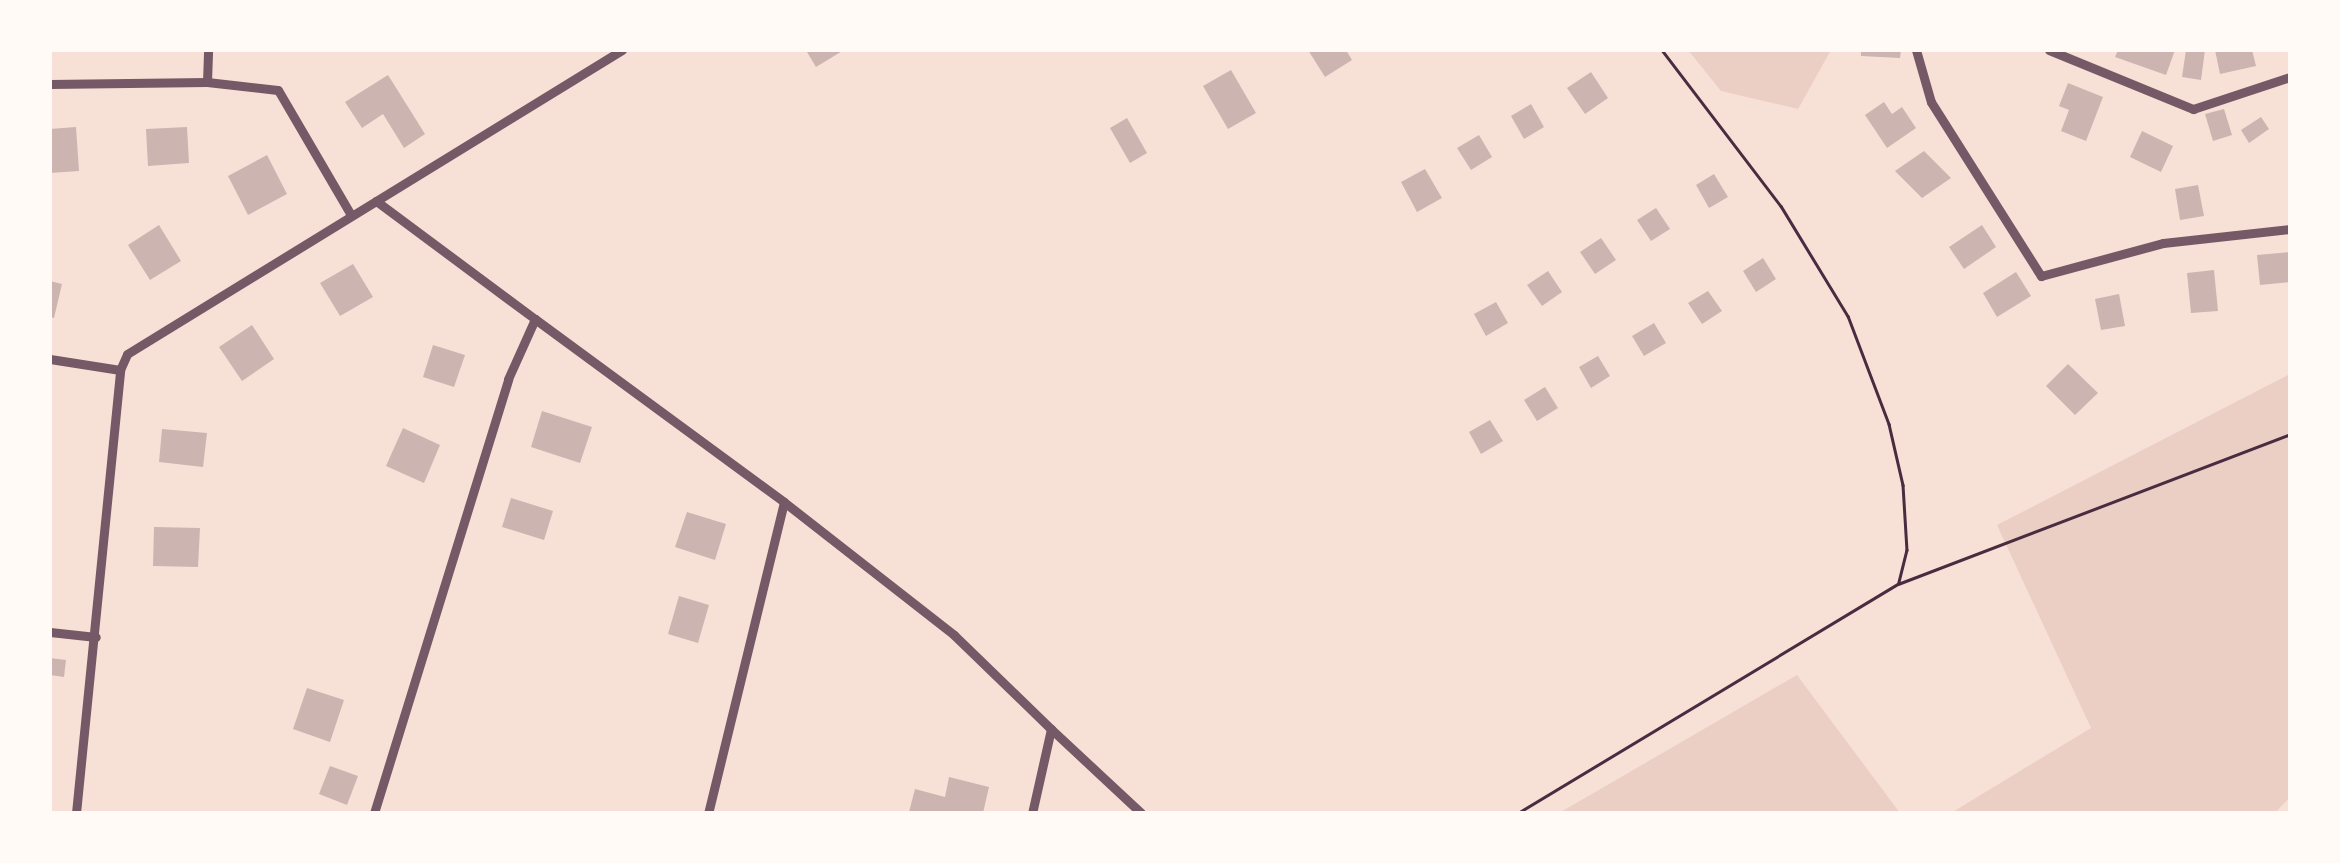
<!DOCTYPE html>
<style>
body{margin:0}
#map{position:relative;width:2340px;height:863px;overflow:hidden;background:#f7e1d7;font-family:Commissioner,sans-serif}
div>[style]{position:absolute}
.green>*{inset:0;background:#ebcfc5}
.building>*{inset:0;background:#ccb4b1}
.path>*{height:2.5px;margin:-1.25px;padding:0 1.25px;transform-origin:1.25px;border-radius:1.25px;background:#4a2c40}
.minor>*{height:9px;margin:-4.5px;padding:0 4.5px;transform-origin:4.5px;border-radius:4.5px;background:#755966}
span{translate:-50% -50%;white-space:nowrap;text-align:center;line-height:1.15;-webkit-text-stroke:8px #fffaf5;paint-order:stroke}
.frame{position:absolute;inset:0;border:52px solid #fffaf5;pointer-events:none}
</style>
<div id="map">
<div class="green">
<div style="clip-path:polygon(1688px 50px,1831px 50px,1798px 109px,1721px 91px)"></div>
<div style="clip-path:polygon(2290px 374px,2290px 797px,2275px 813px,1951px 813px,2091px 728px,1997px 525px)"></div>
<div style="clip-path:polygon(1797px 675px,1900px 813px,1559px 813px)"></div>
</div>
<div class="building">
<div style="clip-path:polygon(844px 50px,816px 67px,807px 52px,811px 50px)"></div>
<div style="clip-path:polygon(1308px 50px,1346px 50px,1352px 60px,1325px 77px)"></div>
<div style="clip-path:polygon(1861px 50px,1901px 50px,1900px 58px,1861px 56px)"></div>
<div style="clip-path:polygon(2118px 50px,2175px 50px,2166px 75px,2115px 57px)"></div>
<div style="clip-path:polygon(2186px 50px,2205px 50px,2201px 80px,2182px 77px)"></div>
<div style="clip-path:polygon(2215px 50px,2252px 50px,2256px 66px,2220px 74px)"></div>
<div style="clip-path:polygon(1231px 70px,1256px 113px,1228px 129px,1203px 86px)"></div>
<div style="clip-path:polygon(1591px 72px,1608px 98px,1585px 114px,1567px 88px)"></div>
<div style="clip-path:polygon(388px 75px,425px 134px,404px 148px,383px 114px,362px 128px,345px 102px)"></div>
<div style="clip-path:polygon(2068px 83px,2103px 97px,2086px 141px,2061px 131px,2069px 110px,2059px 106px)"></div>
<div style="clip-path:polygon(1884px 102px,1892px 114px,1902px 107px,1916px 128px,1887px 148px,1865px 115px)"></div>
<div style="clip-path:polygon(1531px 104px,1544px 127px,1524px 139px,1511px 116px)"></div>
<div style="clip-path:polygon(2224px 109px,2232px 135px,2213px 141px,2205px 114px)"></div>
<div style="clip-path:polygon(2261px 117px,2269px 129px,2249px 143px,2241px 130px)"></div>
<div style="clip-path:polygon(1127px 118px,1147px 153px,1130px 163px,1110px 128px)"></div>
<div style="clip-path:polygon(76px 127px,79px 171px,50px 173px,50px 129px)"></div>
<div style="clip-path:polygon(187px 127px,189px 163px,148px 166px,146px 129px)"></div>
<div style="clip-path:polygon(2142px 131px,2173px 146px,2161px 172px,2130px 157px)"></div>
<div style="clip-path:polygon(1479px 135px,1492px 157px,1471px 170px,1457px 148px)"></div>
<div style="clip-path:polygon(1924px 151px,1951px 178px,1922px 198px,1895px 171px)"></div>
<div style="clip-path:polygon(267px 155px,287px 194px,248px 215px,228px 176px)"></div>
<div style="clip-path:polygon(1425px 169px,1442px 198px,1417px 212px,1401px 182px)"></div>
<div style="clip-path:polygon(1714px 174px,1728px 197px,1709px 208px,1696px 185px)"></div>
<div style="clip-path:polygon(2198px 185px,2204px 216px,2180px 220px,2175px 189px)"></div>
<div style="clip-path:polygon(1656px 208px,1670px 229px,1651px 241px,1637px 220px)"></div>
<div style="clip-path:polygon(159px 225px,181px 261px,150px 280px,128px 245px)"></div>
<div style="clip-path:polygon(1982px 225px,1996px 247px,1964px 269px,1949px 247px)"></div>
<div style="clip-path:polygon(1601px 238px,1616px 260px,1595px 274px,1580px 252px)"></div>
<div style="clip-path:polygon(2290px 252px,2290px 282px,2260px 285px,2257px 255px)"></div>
<div style="clip-path:polygon(1763px 258px,1776px 279px,1756px 292px,1743px 271px)"></div>
<div style="clip-path:polygon(353px 264px,373px 297px,340px 316px,320px 283px)"></div>
<div style="clip-path:polygon(2214px 270px,2218px 311px,2191px 313px,2187px 273px)"></div>
<div style="clip-path:polygon(1548px 271px,1562px 292px,1542px 306px,1527px 285px)"></div>
<div style="clip-path:polygon(2016px 272px,2031px 296px,1997px 317px,1983px 293px)"></div>
<div style="clip-path:polygon(50px 281px,62px 284px,54px 318px,50px 317px)"></div>
<div style="clip-path:polygon(1708px 291px,1722px 311px,1702px 324px,1688px 303px)"></div>
<div style="clip-path:polygon(2119px 294px,2125px 326px,2101px 330px,2095px 299px)"></div>
<div style="clip-path:polygon(1496px 302px,1508px 323px,1486px 336px,1474px 314px)"></div>
<div style="clip-path:polygon(1654px 323px,1666px 343px,1644px 356px,1632px 336px)"></div>
<div style="clip-path:polygon(252px 325px,274px 359px,242px 381px,219px 347px)"></div>
<div style="clip-path:polygon(433px 345px,465px 355px,454px 387px,423px 377px)"></div>
<div style="clip-path:polygon(1598px 356px,1610px 376px,1591px 388px,1579px 367px)"></div>
<div style="clip-path:polygon(2068px 364px,2098px 393px,2075px 415px,2046px 386px)"></div>
<div style="clip-path:polygon(1545px 387px,1558px 408px,1537px 421px,1524px 400px)"></div>
<div style="clip-path:polygon(542px 411px,592px 427px,580px 463px,531px 447px)"></div>
<div style="clip-path:polygon(1490px 420px,1503px 441px,1481px 454px,1469px 432px)"></div>
<div style="clip-path:polygon(403px 428px,440px 445px,424px 483px,386px 466px)"></div>
<div style="clip-path:polygon(162px 429px,207px 433px,203px 467px,159px 462px)"></div>
<div style="clip-path:polygon(511px 498px,553px 511px,544px 540px,502px 527px)"></div>
<div style="clip-path:polygon(687px 512px,726px 524px,715px 560px,675px 547px)"></div>
<div style="clip-path:polygon(154px 527px,200px 528px,198px 567px,153px 566px)"></div>
<div style="clip-path:polygon(679px 596px,709px 605px,698px 643px,668px 634px)"></div>
<div style="clip-path:polygon(50px 658px,66px 660px,64px 677px,50px 675px)"></div>
<div style="clip-path:polygon(307px 688px,344px 700px,330px 742px,293px 729px)"></div>
<div style="clip-path:polygon(330px 766px,358px 776px,347px 805px,319px 794px)"></div>
<div style="clip-path:polygon(949px 777px,989px 787px,983px 813px,909px 812px,915px 789px,945px 797px)"></div>
</div>
<div class="path">
<div style="left:1662px;top:50px;width:196px;rotate:52.7deg"></div>
<div style="left:1781px;top:206px;width:129px;rotate:58.7deg"></div>
<div style="left:1848px;top:316px;width:116px;rotate:69.2deg"></div>
<div style="left:1889px;top:424px;width:63px;rotate:77.1deg"></div>
<div style="left:1903px;top:485px;width:65px;rotate:86.5deg"></div>
<div style="left:1907px;top:550px;width:33px;rotate:104deg"></div>
<div style="left:1518px;top:813px;width:444px;rotate:-31.1deg"></div>
<div style="left:1898px;top:584px;width:420px;rotate:-20.9deg"></div>
</div>
<div class="minor">
<div style="left:1916px;top:50px;width:54px;rotate:73.9deg"></div>
<div style="left:1931px;top:102px;width:206px;rotate:57.7deg"></div>
<div style="left:2041px;top:276px;width:126px;rotate:-15.1deg"></div>
<div style="left:2163px;top:243px;width:128px;rotate:-6.3deg"></div>
<div style="left:2049px;top:50px;width:156px;rotate:22.3deg"></div>
<div style="left:2193px;top:109px;width:102px;rotate:-18.3deg"></div>
<div style="left:207px;top:82px;width:71px;rotate:6.4deg"></div>
<div style="left:278px;top:90px;width:145px;rotate:59.7deg"></div>
<div style="left:50px;top:84px;width:157px;rotate:-0.7deg"></div>
<div style="left:207px;top:82px;width:32px;rotate:-88deg"></div>
<div style="left:535px;top:319px;width:309px;rotate:36.3deg"></div>
<div style="left:784px;top:502px;width:320px;rotate:103.7deg"></div>
<div style="left:50px;top:359px;width:71px;rotate:8.9deg"></div>
<div style="left:784px;top:502px;width:216px;rotate:38deg"></div>
<div style="left:954px;top:635px;width:135px;rotate:44.1deg"></div>
<div style="left:1051px;top:729px;width:86px;rotate:102.7deg"></div>
<div style="left:50px;top:632px;width:46px;rotate:6.2deg"></div>
<div style="left:1051px;top:729px;width:123px;rotate:43deg"></div>
<div style="left:76px;top:813px;width:445px;rotate:-84.3deg"></div>
<div style="left:120px;top:370px;width:17px;rotate:-66deg"></div>
<div style="left:127px;top:354px;width:581px;rotate:-31.56deg"></div>
<div style="left:374px;top:813px;width:454px;rotate:-72.8deg"></div>
<div style="left:508px;top:379px;width:66px;rotate:-65.8deg"></div>
<div style="left:535px;top:319px;width:198px;rotate:-143.4deg"></div>
</div>
<div class="frame"></div>
</div>
